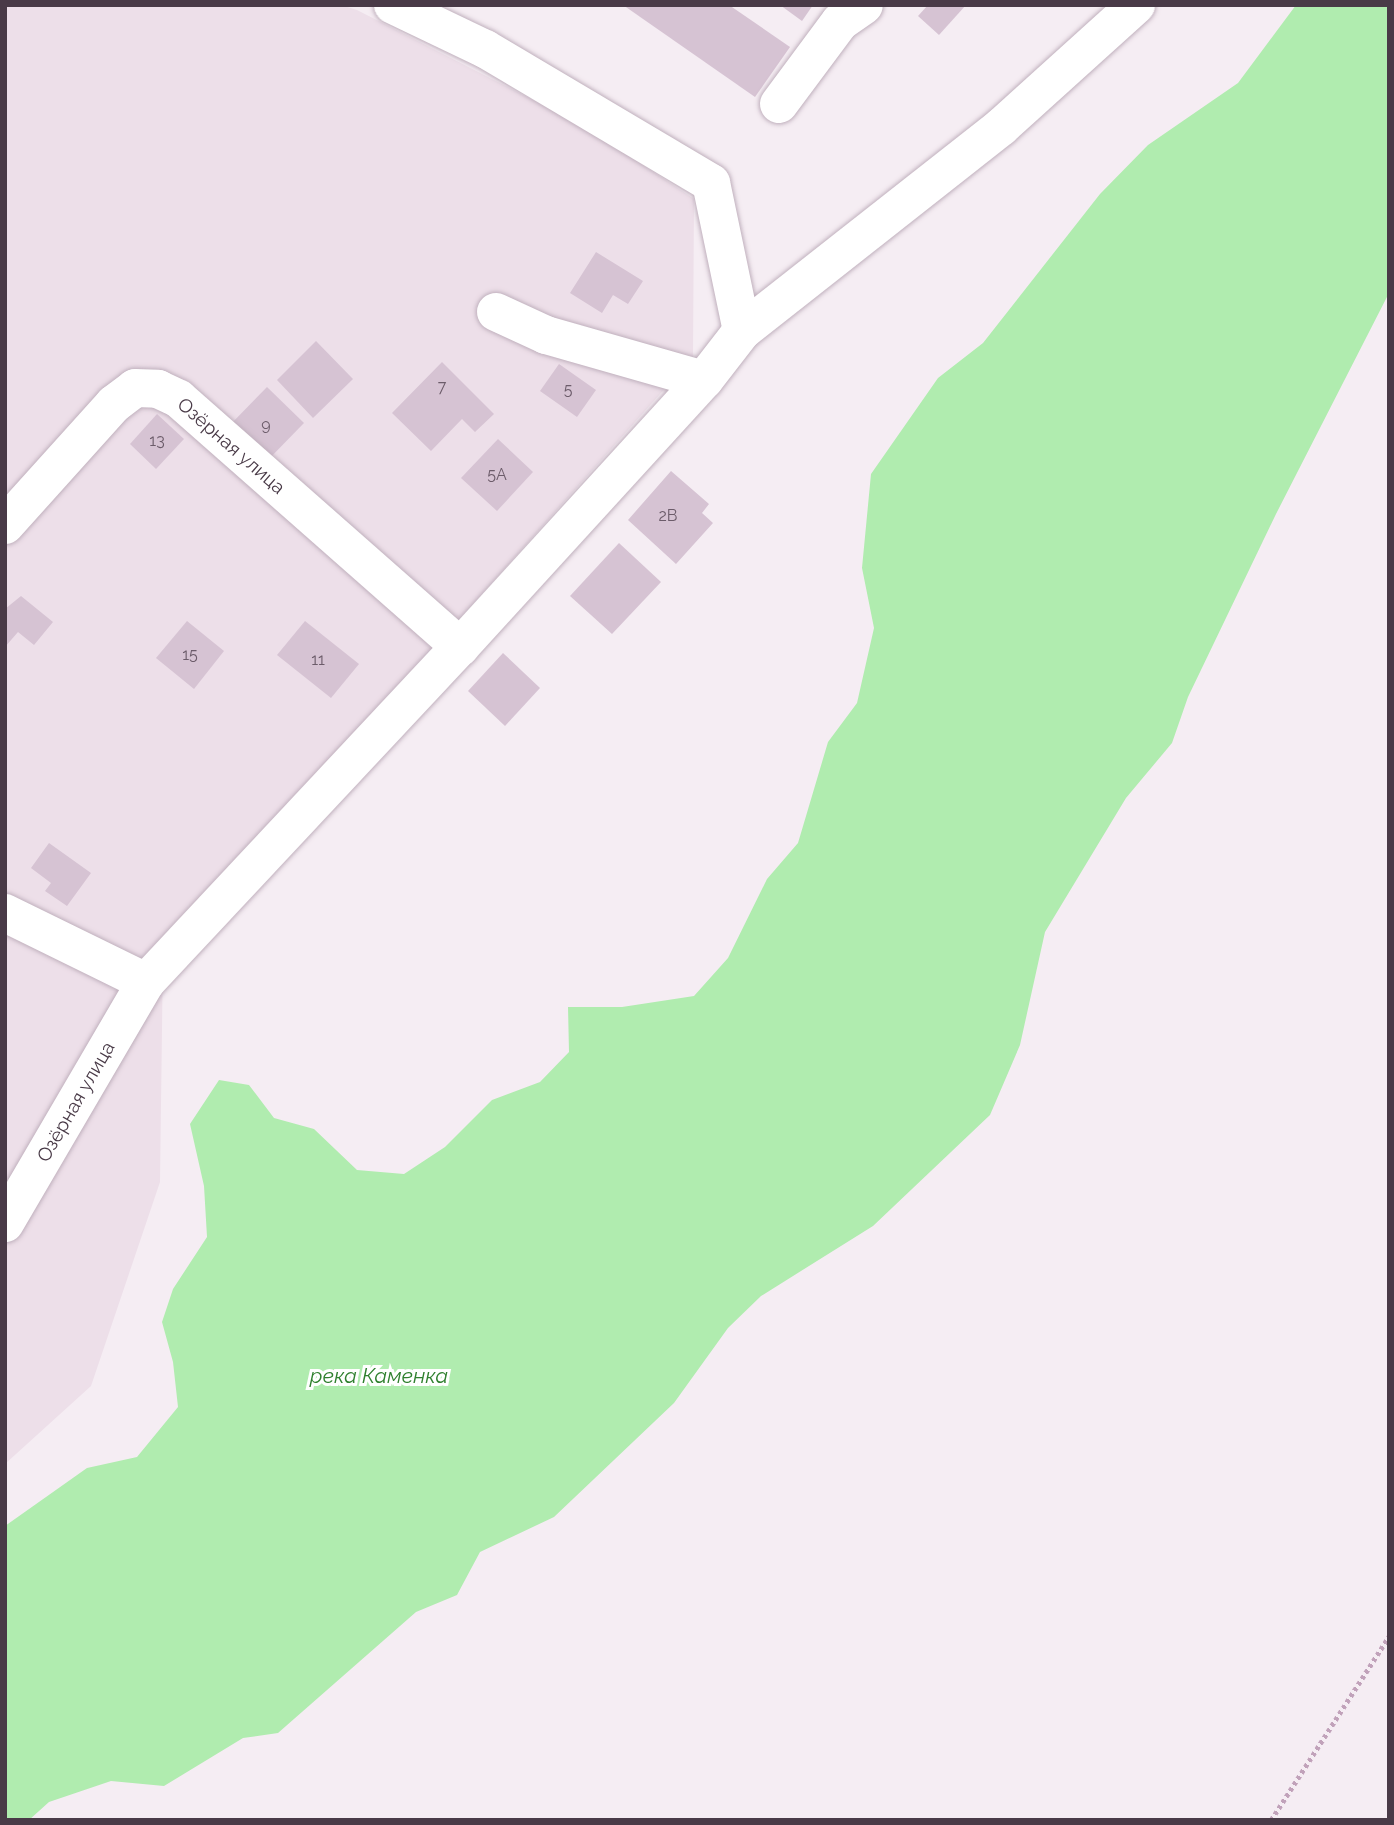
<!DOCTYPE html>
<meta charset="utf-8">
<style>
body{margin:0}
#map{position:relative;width:1394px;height:1825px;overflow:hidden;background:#f5edf3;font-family:Raleway,sans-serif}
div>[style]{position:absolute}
.residential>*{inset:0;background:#eddfe9}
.water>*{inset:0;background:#b0ecaf}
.building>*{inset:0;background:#d6c3d3}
.path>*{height:4.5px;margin-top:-2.25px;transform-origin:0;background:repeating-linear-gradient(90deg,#c1a2ba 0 3.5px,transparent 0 7px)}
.roads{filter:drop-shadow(0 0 2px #c0b0bd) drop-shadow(0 0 2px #c0b0bd)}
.minor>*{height:38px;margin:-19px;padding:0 19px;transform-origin:19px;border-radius:19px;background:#fff}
span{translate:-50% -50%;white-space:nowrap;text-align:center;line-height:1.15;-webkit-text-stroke:6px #fff;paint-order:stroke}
.number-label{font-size:16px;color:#6c5c6a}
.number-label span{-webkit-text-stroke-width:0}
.street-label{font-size:19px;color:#493a47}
.water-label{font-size:21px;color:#2f802e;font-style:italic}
.frame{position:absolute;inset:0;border:7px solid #493a47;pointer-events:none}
</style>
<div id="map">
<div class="residential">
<div style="clip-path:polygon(5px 5px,341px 5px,357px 10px,584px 126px,694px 199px,693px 357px,163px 952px,160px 1182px,91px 1386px,5px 1464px)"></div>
</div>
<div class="water">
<div style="clip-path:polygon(1296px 5px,1389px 5px,1389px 293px,1276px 514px,1188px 697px,1172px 743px,1126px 798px,1045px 932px,1020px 1045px,990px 1115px,873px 1226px,761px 1296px,728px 1328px,674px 1403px,554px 1517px,480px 1552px,457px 1595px,416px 1612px,278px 1733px,243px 1738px,164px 1786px,111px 1781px,49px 1802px,29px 1820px,5px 1820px,5px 1526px,87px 1468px,137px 1457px,178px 1407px,173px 1362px,162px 1322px,173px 1289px,207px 1237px,204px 1186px,190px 1124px,219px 1080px,249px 1085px,274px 1118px,314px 1129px,357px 1170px,404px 1174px,445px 1147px,492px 1100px,540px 1082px,569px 1052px,568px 1007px,622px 1007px,694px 996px,728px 958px,767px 879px,798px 843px,828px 742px,857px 703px,874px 628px,862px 568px,871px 474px,938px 378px,983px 343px,1100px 194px,1148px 145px,1238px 83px)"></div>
</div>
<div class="building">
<div style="clip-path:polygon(623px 5px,729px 5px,790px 47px,755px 97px)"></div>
<div style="clip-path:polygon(780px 5px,813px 5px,802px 21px)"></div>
<div style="clip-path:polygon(928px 5px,966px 5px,939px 35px,918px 16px)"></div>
<div style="clip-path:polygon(596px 252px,643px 281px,628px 304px,613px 295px,602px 313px,570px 293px)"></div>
<div style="clip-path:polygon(316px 341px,353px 379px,313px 418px,277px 380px)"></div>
<div style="clip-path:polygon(442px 362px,494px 414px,475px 432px,462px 419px,431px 451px,392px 413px)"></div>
<div style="clip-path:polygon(559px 364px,596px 390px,577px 417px,540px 391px)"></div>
<div style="clip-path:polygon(267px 387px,304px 423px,265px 463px,228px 427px)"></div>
<div style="clip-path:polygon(157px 414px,184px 439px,156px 469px,130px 444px)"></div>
<div style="clip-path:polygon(498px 439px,533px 472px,497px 511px,461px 478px)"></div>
<div style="clip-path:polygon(671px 471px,709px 504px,702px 513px,713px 523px,676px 564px,628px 520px)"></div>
<div style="clip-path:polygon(619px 543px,661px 582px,612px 634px,570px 596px)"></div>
<div style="clip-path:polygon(21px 596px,53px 622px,34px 645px,18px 632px,5px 647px,5px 609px)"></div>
<div style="clip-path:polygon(187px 621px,224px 651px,194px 689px,156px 658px)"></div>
<div style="clip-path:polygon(305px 621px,359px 664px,331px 698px,277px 655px)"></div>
<div style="clip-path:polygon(503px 653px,540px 688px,505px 726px,468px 691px)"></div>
<div style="clip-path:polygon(49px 843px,91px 873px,67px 906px,45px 891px,51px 883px,31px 868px)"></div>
</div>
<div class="path">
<div style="left:1271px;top:1820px;width:219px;rotate:-57.3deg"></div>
</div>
<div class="roads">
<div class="minor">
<div style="left:779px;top:104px;width:102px;rotate:-53.4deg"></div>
<div style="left:840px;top:22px;width:29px;rotate:-35deg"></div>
<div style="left:496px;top:312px;width:55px;rotate:24.7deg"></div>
<div style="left:546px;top:335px;width:164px;rotate:15.9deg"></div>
<div style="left:742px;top:331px;width:330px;rotate:-38.2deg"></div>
<div style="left:1001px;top:127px;width:182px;rotate:-42.1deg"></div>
<div style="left:5px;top:525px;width:163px;rotate:-48deg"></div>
<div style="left:114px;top:404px;width:26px;rotate:-37deg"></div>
<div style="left:135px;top:388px;width:23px;rotate:2deg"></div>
<div style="left:158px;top:389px;width:23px;rotate:25deg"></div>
<div style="left:179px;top:399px;width:375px;rotate:41.4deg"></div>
<div style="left:5px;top:913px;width:157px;rotate:26.1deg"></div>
<div style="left:5px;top:1223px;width:279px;rotate:-59.7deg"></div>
<div style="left:146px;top:982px;width:459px;rotate:-46.9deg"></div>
<div style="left:460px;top:647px;width:362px;rotate:-47.6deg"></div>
<div style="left:704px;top:380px;width:62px;rotate:-52.2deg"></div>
<div style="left:742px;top:331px;width:151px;rotate:-101.8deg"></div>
<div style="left:711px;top:183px;width:263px;rotate:-149.3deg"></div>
<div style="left:485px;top:49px;width:102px;rotate:-154.4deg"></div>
</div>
</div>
<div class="number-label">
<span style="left:442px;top:387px">7</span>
<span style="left:568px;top:390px">5</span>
<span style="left:266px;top:425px">9</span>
<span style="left:157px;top:441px">13</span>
<span style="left:497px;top:475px">5А</span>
<span style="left:668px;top:516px">2В</span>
<span style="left:190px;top:655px">15</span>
<span style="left:318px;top:660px">11</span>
</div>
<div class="street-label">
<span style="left:231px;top:446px;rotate:41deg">Озёрная улица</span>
<span style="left:76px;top:1102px;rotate:-60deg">Озёрная улица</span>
</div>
<div class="water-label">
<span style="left:379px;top:1376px">река Каменка</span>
</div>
<div class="frame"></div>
</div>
